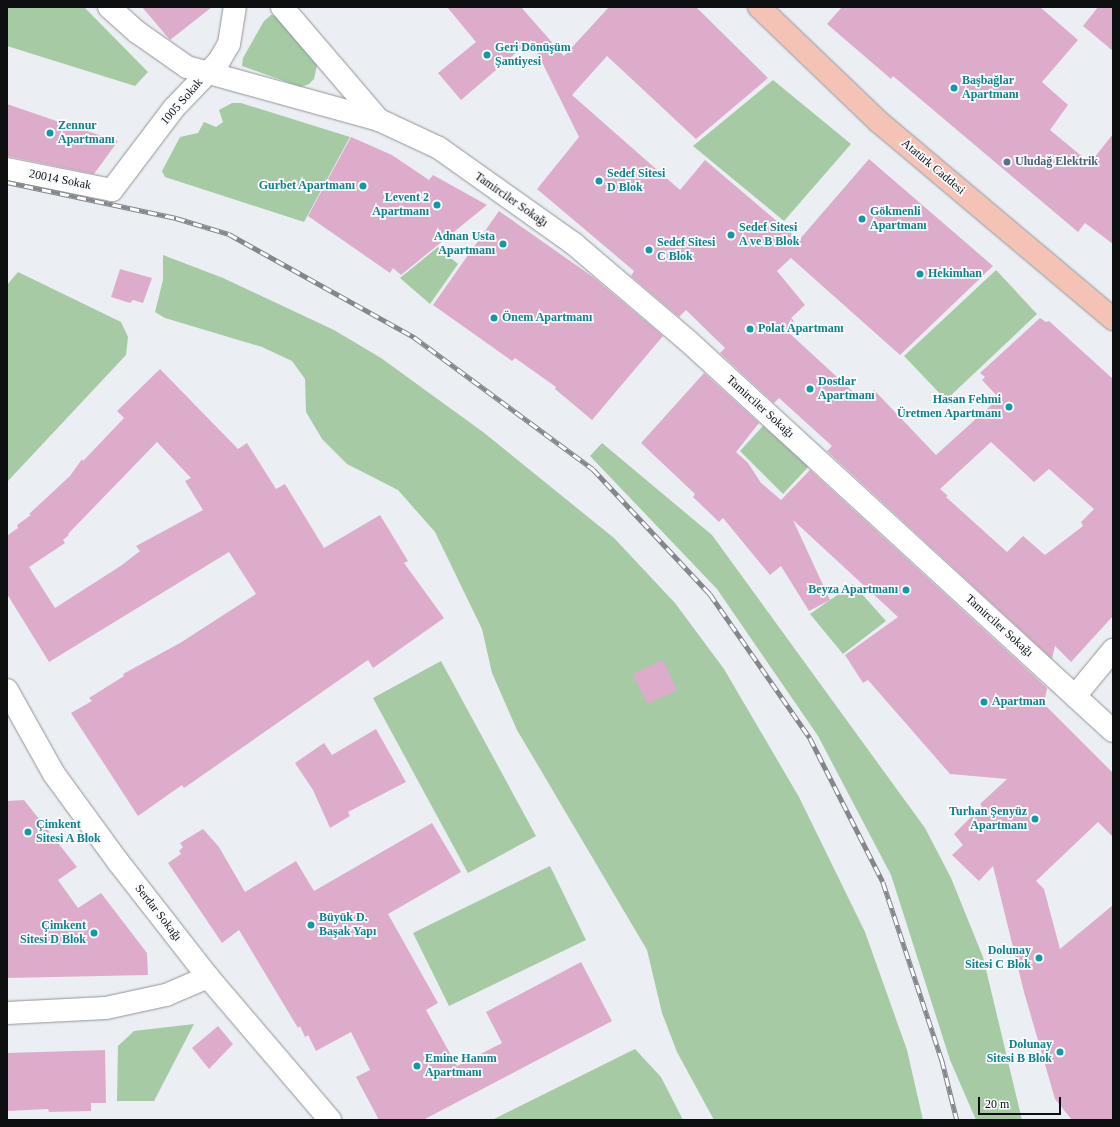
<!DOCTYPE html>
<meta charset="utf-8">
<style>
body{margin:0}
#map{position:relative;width:1120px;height:1127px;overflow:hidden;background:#ebeff4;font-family:Georgia,serif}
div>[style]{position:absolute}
.green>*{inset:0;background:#a5caa4}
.building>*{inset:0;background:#deaccb}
.roads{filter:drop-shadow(0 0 1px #909498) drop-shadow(0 0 1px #909498)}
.minor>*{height:22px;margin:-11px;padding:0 11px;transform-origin:11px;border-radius:11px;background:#fff}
.major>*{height:22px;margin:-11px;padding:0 11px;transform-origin:11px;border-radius:11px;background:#f5c3b5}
.rail>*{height:4.5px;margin-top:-2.25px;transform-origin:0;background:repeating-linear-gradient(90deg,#fafcff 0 9px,#84878a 0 18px);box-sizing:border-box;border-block:1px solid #84878a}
.dots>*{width:11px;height:11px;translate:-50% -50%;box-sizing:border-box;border:2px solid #fafcff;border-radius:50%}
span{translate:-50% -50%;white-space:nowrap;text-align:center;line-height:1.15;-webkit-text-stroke:3.5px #fafcff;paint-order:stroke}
.culture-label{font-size:12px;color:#0d838f;font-weight:700}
.left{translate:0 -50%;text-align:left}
.right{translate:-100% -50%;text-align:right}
.street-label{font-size:12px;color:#0e0f10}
.service-label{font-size:12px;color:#4e5e75;font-weight:700}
.frame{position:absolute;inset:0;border:8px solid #0e0f10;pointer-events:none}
.scale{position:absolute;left:978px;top:1097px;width:83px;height:18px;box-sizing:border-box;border:2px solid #0e0f10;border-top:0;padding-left:5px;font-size:12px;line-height:14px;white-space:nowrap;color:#0e0f10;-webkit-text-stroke:3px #fafcff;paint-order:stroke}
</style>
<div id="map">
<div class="green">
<div style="clip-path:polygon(7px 7px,84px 7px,148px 72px,135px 86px,7px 46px)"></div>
<div style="clip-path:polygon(271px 15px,276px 16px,317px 65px,314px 79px,309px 84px,301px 87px,242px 66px,243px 58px,264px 21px)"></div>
<div style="clip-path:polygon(773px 80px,851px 144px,784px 221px,693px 146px)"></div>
<div style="clip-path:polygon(232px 103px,241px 103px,350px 137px,304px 222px,165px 177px,162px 171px,180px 137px,198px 133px,204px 122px,216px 127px,223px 122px,219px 110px)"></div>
<div style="clip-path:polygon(438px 247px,458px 264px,430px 304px,400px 278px)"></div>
<div style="clip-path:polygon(163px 255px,223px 278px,334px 330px,381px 358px,483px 432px,614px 538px,675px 603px,724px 669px,799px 797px,865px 932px,907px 1050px,923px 1120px,714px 1120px,677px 1052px,662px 1013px,647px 950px,517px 730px,492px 673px,482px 629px,435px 532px,398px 490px,347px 464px,322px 439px,306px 412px,305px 379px,292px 361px,262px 347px,165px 318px,155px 312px,163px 280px)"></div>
<div style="clip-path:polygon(996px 270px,1037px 314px,946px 400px,904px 356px)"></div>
<div style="clip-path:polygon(18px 272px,121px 322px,128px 337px,126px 355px,7px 482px,7px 285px)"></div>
<div style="clip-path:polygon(763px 426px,809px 466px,783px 494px,740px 451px)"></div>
<div style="clip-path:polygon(602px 443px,712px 535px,925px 828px,951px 878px,983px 957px,1022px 1120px,976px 1120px,950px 1060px,891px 875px,818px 736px,717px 589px,590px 456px)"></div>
<div style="clip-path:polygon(853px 584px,886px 621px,843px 654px,810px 614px)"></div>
<div style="clip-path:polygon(441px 661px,536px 836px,468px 873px,373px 698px)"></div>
<div style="clip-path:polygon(550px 866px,586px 940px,449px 1006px,413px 933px)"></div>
<div style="clip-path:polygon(194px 1024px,154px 1101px,117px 1101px,118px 1046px,134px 1031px)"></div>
<div style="clip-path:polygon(635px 1049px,661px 1077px,683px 1120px,492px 1120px)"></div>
</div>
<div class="building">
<div style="clip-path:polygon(142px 7px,212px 7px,170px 40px)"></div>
<div style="clip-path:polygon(evenodd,447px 7px,521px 7px,564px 56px,609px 7px,696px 7px,768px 78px,696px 139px,607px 56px,572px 95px,680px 190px,705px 160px,799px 240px,869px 159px,993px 266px,900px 355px,791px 258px,777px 271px,805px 305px,791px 318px,794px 321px,786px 330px,863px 401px,874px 390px,936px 455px,999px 398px,982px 380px,985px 377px,980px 373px,1040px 318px,1046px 322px,1049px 321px,1113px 379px,1113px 616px,1071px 662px,1055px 646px,1052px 659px,827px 451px,832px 446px,779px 398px,774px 403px,720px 353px,725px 348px,686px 310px,679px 317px,631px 276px,634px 271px,537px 189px,579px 137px,531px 40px,461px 100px,438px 73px,476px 42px,447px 7px,991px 442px,1034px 482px,1049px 469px,1094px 509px,1081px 522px,1083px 526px,1045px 555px,1023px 536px,1007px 552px,946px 497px,948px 496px,940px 489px,991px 442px)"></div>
<div style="clip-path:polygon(842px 7px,1040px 7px,1078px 40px,1042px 82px,1068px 105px,1050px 130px,1090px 163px,1113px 134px,1113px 244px,1085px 223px,1078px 232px,893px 76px,891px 79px,827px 24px)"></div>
<div style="clip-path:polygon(1098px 7px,1113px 7px,1113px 51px,1083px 26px)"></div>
<div style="clip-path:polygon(7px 104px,68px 125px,118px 141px,94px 174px,7px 156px)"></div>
<div style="clip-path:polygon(351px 137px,392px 155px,429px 180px,433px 175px,487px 205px,401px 275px,393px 268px,390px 273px,308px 216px)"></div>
<div style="clip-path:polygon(499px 211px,593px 277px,663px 336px,592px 420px,555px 389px,556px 387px,515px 358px,512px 361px,433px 305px)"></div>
<div style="clip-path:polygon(120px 269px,152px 278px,143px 303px,133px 300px,130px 303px,111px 297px)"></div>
<div style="clip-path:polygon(evenodd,160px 369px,238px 449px,247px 443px,276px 489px,285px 484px,324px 548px,380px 515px,408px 561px,404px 563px,444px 618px,373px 668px,368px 660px,184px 788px,182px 785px,138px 816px,71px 713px,92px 701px,89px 698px,124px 676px,123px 674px,180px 643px,256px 594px,229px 552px,49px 662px,7px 594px,7px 533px,8px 535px,18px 528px,17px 525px,31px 515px,29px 514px,70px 476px,82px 459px,83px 461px,124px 418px,117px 411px,160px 369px,157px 442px,191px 478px,185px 481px,203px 510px,136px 546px,140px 551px,122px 565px,55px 608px,29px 567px,65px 543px,63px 540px,69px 535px,68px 534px,157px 442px)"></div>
<div style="clip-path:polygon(704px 373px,759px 423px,736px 452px,748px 463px,761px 483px,781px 500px,810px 470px,1047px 688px,1044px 704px,1113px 773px,1113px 837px,1098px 822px,1036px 881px,1044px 889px,1060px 949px,1113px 905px,1113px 1120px,1072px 1120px,1055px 1099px,1024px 992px,993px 866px,979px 881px,952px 855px,963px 845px,954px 834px,982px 806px,980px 804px,1007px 779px,950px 774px,868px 680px,863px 683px,845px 655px,898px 617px,793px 520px,830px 600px,809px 611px,781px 566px,770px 575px,723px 518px,719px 522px,693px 497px,695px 494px,641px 443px)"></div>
<div style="clip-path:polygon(663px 660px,677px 690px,647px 704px,633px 674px)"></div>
<div style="clip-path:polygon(376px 729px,406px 782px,348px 812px,350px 816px,330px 828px,313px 790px,295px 763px,324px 743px,332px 755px)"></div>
<div style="clip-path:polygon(24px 800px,77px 867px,58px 880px,78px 908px,101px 893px,147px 953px,148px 975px,7px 978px,7px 801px)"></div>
<div style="clip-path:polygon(432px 823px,461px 872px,388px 914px,438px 1003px,426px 1010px,457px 1066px,502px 1043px,486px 1012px,581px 962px,612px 1021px,423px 1120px,379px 1120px,356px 1077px,370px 1070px,351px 1032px,316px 1051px,308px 1035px,305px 1037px,300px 1026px,298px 1028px,239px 930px,222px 943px,168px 863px,181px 854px,179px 851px,183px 847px,180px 843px,203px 829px,219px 847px,245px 892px,296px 861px,314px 891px)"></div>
<div style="clip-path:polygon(218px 1026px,233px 1044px,209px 1069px,192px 1048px)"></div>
<div style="clip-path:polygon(105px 1050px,106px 1103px,91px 1103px,91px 1111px,49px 1112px,48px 1109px,7px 1111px,7px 1053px)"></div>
</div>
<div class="roads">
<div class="minor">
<div style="left:109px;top:7px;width:38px;rotate:42deg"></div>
<div style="left:137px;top:32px;width:61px;rotate:35deg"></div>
<div style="left:187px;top:67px;width:199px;rotate:15.4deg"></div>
<div style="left:379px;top:120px;width:66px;rotate:25deg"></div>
<div style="left:439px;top:148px;width:166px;rotate:35.4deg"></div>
<div style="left:574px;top:244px;width:150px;rotate:40.4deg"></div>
<div style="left:688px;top:341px;width:577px;rotate:42.54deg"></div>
<div style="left:282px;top:7px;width:149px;rotate:49.4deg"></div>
<div style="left:7px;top:169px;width:107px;rotate:11.3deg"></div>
<div style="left:112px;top:190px;width:103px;rotate:-52.9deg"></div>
<div style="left:174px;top:108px;width:65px;rotate:-46.2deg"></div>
<div style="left:219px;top:61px;width:20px;rotate:-60deg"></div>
<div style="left:229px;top:44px;width:37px;rotate:-81deg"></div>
<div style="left:7px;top:690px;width:96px;rotate:60.8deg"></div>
<div style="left:54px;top:774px;width:110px;rotate:53.9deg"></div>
<div style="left:119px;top:863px;width:145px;rotate:52deg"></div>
<div style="left:208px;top:977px;width:188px;rotate:49.5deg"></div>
<div style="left:1075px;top:696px;width:60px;rotate:-50.4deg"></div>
<div style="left:7px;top:1013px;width:99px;rotate:-2.9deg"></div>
<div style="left:106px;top:1008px;width:61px;rotate:-12.2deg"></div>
<div style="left:166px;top:995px;width:46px;rotate:-23.2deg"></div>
</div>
<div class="major">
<div style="left:759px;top:7px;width:166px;rotate:43.8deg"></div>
<div style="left:879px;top:122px;width:306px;rotate:40.1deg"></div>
</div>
</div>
<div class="rail">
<div style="left:7px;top:182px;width:173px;rotate:12deg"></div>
<div style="left:176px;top:218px;width:55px;rotate:16.8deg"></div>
<div style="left:229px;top:234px;width:212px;rotate:29.1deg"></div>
<div style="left:414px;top:337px;width:222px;rotate:36.4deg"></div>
<div style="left:593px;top:469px;width:171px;rotate:46.9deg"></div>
<div style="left:710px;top:594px;width:175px;rotate:55.2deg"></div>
<div style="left:810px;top:738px;width:161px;rotate:63.1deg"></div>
<div style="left:883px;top:882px;width:188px;rotate:71.7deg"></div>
<div style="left:942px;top:1060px;width:62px;rotate:76deg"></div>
</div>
<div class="dots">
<div style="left:487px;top:55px;background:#0f9aa8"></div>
<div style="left:954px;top:88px;background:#0f9aa8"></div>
<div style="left:50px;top:133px;background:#0f9aa8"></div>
<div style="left:1007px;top:162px;background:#5c6f8a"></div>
<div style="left:599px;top:181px;background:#0f9aa8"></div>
<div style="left:363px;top:186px;background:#0f9aa8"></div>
<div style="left:437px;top:205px;background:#0f9aa8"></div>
<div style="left:862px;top:219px;background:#0f9aa8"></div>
<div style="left:731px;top:235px;background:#0f9aa8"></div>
<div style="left:503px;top:244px;background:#0f9aa8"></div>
<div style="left:649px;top:250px;background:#0f9aa8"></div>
<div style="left:920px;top:274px;background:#0f9aa8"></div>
<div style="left:494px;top:318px;background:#0f9aa8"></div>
<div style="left:750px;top:329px;background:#0f9aa8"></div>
<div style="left:810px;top:389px;background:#0f9aa8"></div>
<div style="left:1009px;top:407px;background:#0f9aa8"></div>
<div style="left:906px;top:590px;background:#0f9aa8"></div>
<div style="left:984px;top:702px;background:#0f9aa8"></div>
<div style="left:1035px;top:819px;background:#0f9aa8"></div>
<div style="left:28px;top:832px;background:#0f9aa8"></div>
<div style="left:311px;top:925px;background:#0f9aa8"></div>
<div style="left:94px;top:933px;background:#0f9aa8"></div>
<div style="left:1039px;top:958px;background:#0f9aa8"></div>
<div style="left:1060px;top:1052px;background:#0f9aa8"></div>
<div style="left:417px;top:1066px;background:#0f9aa8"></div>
</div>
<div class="culture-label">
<span class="left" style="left:495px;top:55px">Geri Dönüşüm<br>Şantiyesi</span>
<span class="left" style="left:962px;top:88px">Başbağlar<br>Apartmanı</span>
<span class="left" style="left:58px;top:133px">Zennur<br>Apartmanı</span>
<span class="left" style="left:607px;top:181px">Sedef Sitesi<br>D Blok</span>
<span class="right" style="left:355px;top:186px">Gurbet Apartmanı</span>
<span class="right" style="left:429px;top:205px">Levent 2<br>Apartmanı</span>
<span class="left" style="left:870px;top:219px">Gökmenli<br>Apartmanı</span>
<span class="left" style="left:739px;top:235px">Sedef Sitesi<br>A ve B Blok</span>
<span class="right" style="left:495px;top:244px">Adnan Usta<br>Apartmanı</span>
<span class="left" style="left:657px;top:250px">Sedef Sitesi<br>C Blok</span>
<span class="left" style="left:928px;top:274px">Hekimhan</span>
<span class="left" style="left:502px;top:318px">Önem Apartmanı</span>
<span class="left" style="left:758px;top:329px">Polat Apartmanı</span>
<span class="left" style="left:818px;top:389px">Dostlar<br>Apartmanı</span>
<span class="right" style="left:1001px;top:407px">Hasan Fehmi<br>Üretmen Apartmanı</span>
<span class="right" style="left:898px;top:590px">Beyza Apartmanı</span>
<span class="left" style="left:992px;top:702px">Apartman</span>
<span class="right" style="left:1027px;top:819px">Turhan Şenyüz<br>Apartmanı</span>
<span class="left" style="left:36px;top:832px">Çimkent<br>Sitesi A Blok</span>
<span class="left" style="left:319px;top:925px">Büyük D.<br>Başak Yapı</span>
<span class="right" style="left:86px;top:933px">Çimkent<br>Sitesi D Blok</span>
<span class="right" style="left:1031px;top:958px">Dolunay<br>Sitesi C Blok</span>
<span class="right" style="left:1052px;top:1052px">Dolunay<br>Sitesi B Blok</span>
<span class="left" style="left:425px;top:1066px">Emine Hanım<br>Apartmanı</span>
</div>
<div class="street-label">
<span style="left:182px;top:102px;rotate:-49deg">1005 Sokak</span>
<span style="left:933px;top:167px;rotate:40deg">Atatürk Caddesi</span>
<span style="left:60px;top:180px;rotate:11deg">20014 Sokak</span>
<span style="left:511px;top:200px;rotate:35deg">Tamirciler Sokağı</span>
<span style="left:760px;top:407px;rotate:42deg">Tamirciler Sokağı</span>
<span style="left:999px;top:626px;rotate:42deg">Tamirciler Sokağı</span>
<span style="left:158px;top:913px;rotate:52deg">Serdar Sokağı</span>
</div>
<div class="service-label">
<span class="left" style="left:1015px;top:162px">Uludağ Elektrik</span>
</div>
<div class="frame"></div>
<div class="scale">20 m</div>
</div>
